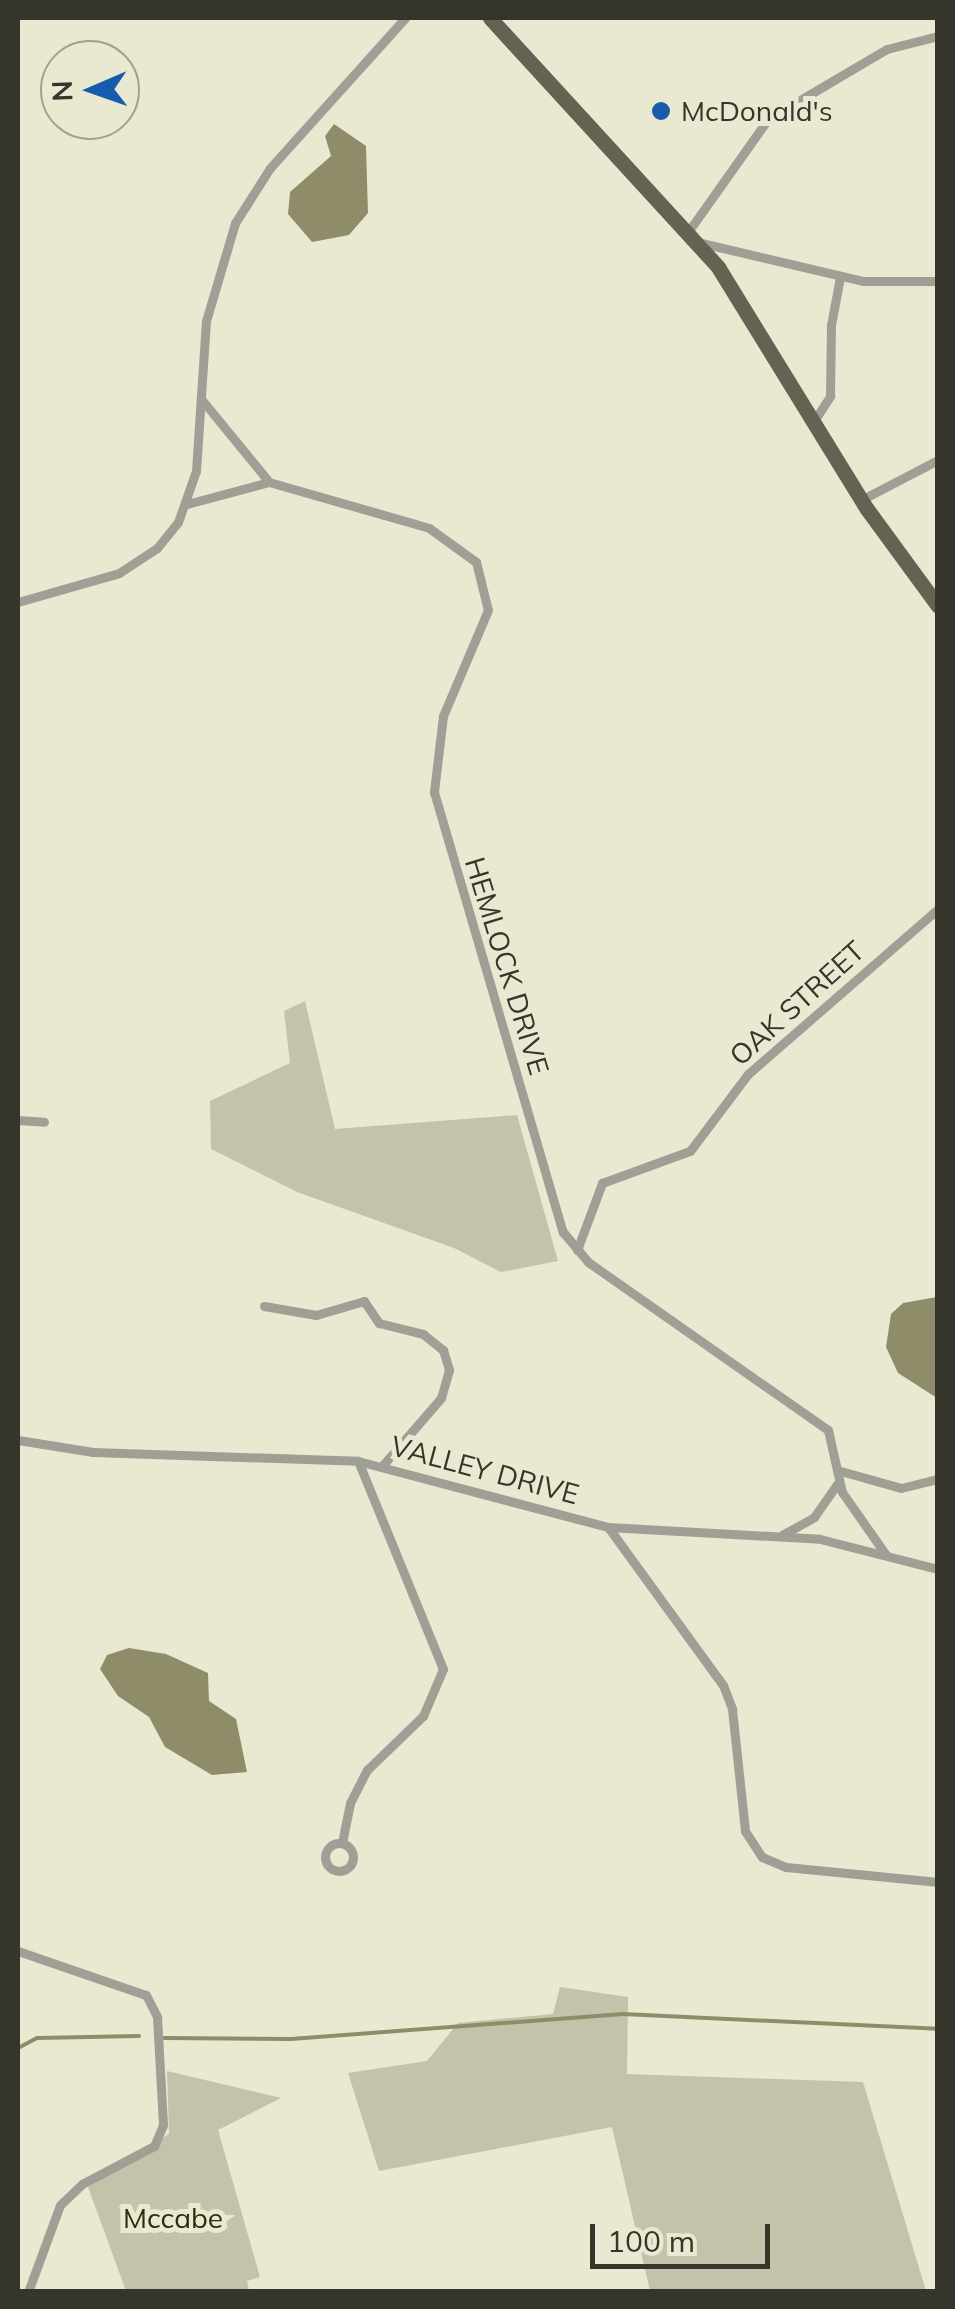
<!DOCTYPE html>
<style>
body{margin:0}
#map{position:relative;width:955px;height:2309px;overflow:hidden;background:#e9e9d2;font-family:Mulish,sans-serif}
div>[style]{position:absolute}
.green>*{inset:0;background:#c3c2aa}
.water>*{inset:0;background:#8f8d69}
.stream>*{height:4px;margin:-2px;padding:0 2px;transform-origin:2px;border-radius:2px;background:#8f8d69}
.street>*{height:9px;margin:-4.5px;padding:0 4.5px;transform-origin:4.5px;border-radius:4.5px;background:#9f9f95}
.street>.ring{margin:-4.5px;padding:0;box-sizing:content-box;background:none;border:9px solid #9f9f95;border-radius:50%}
.primary>*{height:15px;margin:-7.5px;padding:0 7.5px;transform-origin:7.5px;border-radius:7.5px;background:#646353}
.dots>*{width:28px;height:28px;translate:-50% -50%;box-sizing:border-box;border:5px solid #e9e9d2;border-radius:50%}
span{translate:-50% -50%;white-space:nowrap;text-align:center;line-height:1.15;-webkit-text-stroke:10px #e9e9d2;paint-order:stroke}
.poi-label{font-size:28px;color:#35352c}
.left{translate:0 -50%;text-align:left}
.street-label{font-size:28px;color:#35352c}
.park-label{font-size:28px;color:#2d2b0b}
.frame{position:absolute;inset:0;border:20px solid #35352c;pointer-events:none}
.north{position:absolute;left:40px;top:40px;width:100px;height:100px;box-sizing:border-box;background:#e9e9d2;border:2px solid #a1a190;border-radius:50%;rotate:268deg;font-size:28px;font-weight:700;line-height:40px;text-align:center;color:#35352c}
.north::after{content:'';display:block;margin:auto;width:35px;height:45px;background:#175cac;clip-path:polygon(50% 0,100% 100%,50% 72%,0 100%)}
.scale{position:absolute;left:590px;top:2224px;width:180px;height:45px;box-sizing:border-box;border:5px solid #35352c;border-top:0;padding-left:12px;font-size:30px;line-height:35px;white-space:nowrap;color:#35352c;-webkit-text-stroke:8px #e9e9d2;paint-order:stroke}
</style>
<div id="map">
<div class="green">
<div style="clip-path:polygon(305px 1001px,335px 1129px,517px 1115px,558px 1261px,501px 1272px,454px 1248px,297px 1192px,211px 1149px,210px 1101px,290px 1063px,284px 1011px)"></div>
<div style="clip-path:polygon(560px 1987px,628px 1997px,627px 2074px,863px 2082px,926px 2291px,650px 2291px,612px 2127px,379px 2171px,348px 2073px,427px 2061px,458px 2023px,553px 2014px)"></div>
<div style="clip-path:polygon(167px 2071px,281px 2098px,218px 2130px,260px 2277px,247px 2281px,249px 2291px,126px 2291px,88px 2187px,169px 2134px)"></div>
</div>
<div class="water">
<div style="clip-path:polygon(334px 124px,366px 146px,368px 213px,349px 235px,312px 242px,288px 214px,290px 192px,331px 156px,325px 136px)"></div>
<div style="clip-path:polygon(937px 1297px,937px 1398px,898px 1373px,886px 1347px,891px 1314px,903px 1303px)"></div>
<div style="clip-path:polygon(129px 1648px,166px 1654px,208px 1673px,209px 1701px,236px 1719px,247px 1772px,212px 1775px,165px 1747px,149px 1717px,118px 1696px,100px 1669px,107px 1655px)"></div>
</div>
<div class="stream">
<div style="left:164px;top:2038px;width:127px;rotate:0.5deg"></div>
<div style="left:291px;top:2039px;width:333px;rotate:-4.3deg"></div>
<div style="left:623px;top:2014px;width:315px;rotate:2.7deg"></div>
<div style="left:18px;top:2048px;width:21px;rotate:-28deg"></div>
<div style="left:37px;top:2038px;width:102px;rotate:-1.1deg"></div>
</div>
<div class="street">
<div style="left:688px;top:232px;width:138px;rotate:-54.7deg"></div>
<div style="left:768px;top:119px;width:138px;rotate:-30.5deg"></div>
<div style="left:887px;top:49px;width:53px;rotate:-14.3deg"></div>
<div style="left:697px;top:242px;width:171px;rotate:13.2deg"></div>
<div style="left:863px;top:281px;width:75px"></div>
<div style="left:202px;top:400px;width:106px;rotate:50.7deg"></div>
<div style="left:814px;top:421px;width:30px;rotate:-57deg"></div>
<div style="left:830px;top:396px;width:71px;rotate:-89.2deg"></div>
<div style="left:831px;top:325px;width:49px;rotate:-79.4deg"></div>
<div style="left:861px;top:500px;width:87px;rotate:-27.5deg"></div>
<div style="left:187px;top:504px;width:85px;rotate:-15deg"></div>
<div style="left:269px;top:482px;width:166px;rotate:16deg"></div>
<div style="left:429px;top:528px;width:58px;rotate:35.9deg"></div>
<div style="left:476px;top:562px;width:49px;rotate:76deg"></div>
<div style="left:488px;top:610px;width:115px;rotate:113deg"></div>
<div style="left:443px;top:716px;width:77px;rotate:96.8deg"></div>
<div style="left:434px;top:792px;width:459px;rotate:73.7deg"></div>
<div style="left:563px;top:1232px;width:39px;rotate:50deg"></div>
<div style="left:588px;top:1262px;width:293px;rotate:35deg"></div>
<div style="left:828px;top:1430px;width:64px;rotate:77.3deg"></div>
<div style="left:842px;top:1492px;width:77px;rotate:55.1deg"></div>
<div style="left:18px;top:602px;width:105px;rotate:-16deg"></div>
<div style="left:119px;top:573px;width:45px;rotate:-33.3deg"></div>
<div style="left:157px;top:548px;width:33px;rotate:-51deg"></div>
<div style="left:178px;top:522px;width:54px;rotate:-70.6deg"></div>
<div style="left:196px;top:471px;width:150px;rotate:-86.2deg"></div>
<div style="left:206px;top:321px;width:102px;rotate:-73.5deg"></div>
<div style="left:235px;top:223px;width:65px;rotate:-57.5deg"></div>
<div style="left:270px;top:168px;width:202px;rotate:-48deg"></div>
<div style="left:18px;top:1120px;width:26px;rotate:4deg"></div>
<div style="left:577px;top:1250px;width:72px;rotate:-69.5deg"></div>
<div style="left:602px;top:1183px;width:94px;rotate:-20deg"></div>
<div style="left:690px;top:1151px;width:96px;rotate:-53deg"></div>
<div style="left:748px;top:1074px;width:252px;rotate:-41deg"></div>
<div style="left:264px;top:1306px;width:53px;rotate:9.8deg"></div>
<div style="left:316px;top:1315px;width:50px;rotate:-16.3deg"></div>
<div style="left:364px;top:1301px;width:27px;rotate:56deg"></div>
<div style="left:379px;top:1323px;width:45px;rotate:14deg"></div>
<div style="left:423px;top:1334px;width:26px;rotate:39deg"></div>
<div style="left:443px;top:1350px;width:21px;rotate:73deg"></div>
<div style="left:449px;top:1370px;width:29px;rotate:106deg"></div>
<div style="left:441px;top:1398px;width:89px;rotate:130.9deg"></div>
<div style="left:18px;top:1440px;width:76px;rotate:9.1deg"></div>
<div style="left:93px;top:1452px;width:265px;rotate:1.9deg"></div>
<div style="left:358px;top:1461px;width:259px;rotate:14.8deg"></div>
<div style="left:608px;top:1527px;width:212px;rotate:3.2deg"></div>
<div style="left:820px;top:1539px;width:122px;rotate:14.3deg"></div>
<div style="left:837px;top:1470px;width:66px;rotate:15.7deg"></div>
<div style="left:901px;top:1488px;width:38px;rotate:-14deg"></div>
<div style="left:608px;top:1527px;width:195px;rotate:54deg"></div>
<div style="left:723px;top:1685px;width:26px;rotate:69deg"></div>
<div style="left:732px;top:1709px;width:123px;rotate:83.9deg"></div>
<div style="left:745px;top:1831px;width:31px;rotate:57deg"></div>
<div style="left:762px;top:1857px;width:26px;rotate:23deg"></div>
<div style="left:786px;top:1867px;width:153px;rotate:5.6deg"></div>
<div style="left:782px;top:1535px;width:37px;rotate:-29deg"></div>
<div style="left:814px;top:1517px;width:42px;rotate:-54.8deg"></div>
<div class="ring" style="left:325px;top:1843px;width:19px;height:19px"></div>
<div style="left:342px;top:1843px;width:41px;rotate:-78.7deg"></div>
<div style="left:350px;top:1803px;width:37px;rotate:-63deg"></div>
<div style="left:367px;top:1770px;width:78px;rotate:-44deg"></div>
<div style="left:423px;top:1716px;width:51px;rotate:-66.9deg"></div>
<div style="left:443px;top:1669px;width:225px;rotate:-112.2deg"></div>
<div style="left:18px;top:1951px;width:135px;rotate:19deg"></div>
<div style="left:146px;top:1995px;width:25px;rotate:63deg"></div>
<div style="left:157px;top:2017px;width:108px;rotate:86.8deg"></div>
<div style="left:163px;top:2125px;width:23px;rotate:113deg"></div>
<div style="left:154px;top:2146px;width:81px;rotate:152.2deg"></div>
<div style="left:82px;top:2184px;width:30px;rotate:136deg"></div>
<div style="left:60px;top:2205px;width:93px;rotate:110.2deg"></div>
</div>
<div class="primary">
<div style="left:490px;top:18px;width:338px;rotate:47.5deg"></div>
<div style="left:718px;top:267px;width:284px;rotate:58.4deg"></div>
<div style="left:867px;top:509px;width:120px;rotate:53.8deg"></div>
</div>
<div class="dots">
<div style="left:661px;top:111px;background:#175cac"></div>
</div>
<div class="poi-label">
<span class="left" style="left:681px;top:111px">McDonald's</span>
</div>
<div class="street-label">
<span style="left:507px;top:966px;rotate:73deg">HEMLOCK DRIVE</span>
<span style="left:797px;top:1003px;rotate:-42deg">OAK STREET</span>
<span style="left:485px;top:1470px;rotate:15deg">VALLEY DRIVE</span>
</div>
<div class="park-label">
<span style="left:173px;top:2218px">Mccabe</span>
</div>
<div class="frame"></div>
<div class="north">N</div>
<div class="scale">100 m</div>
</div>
